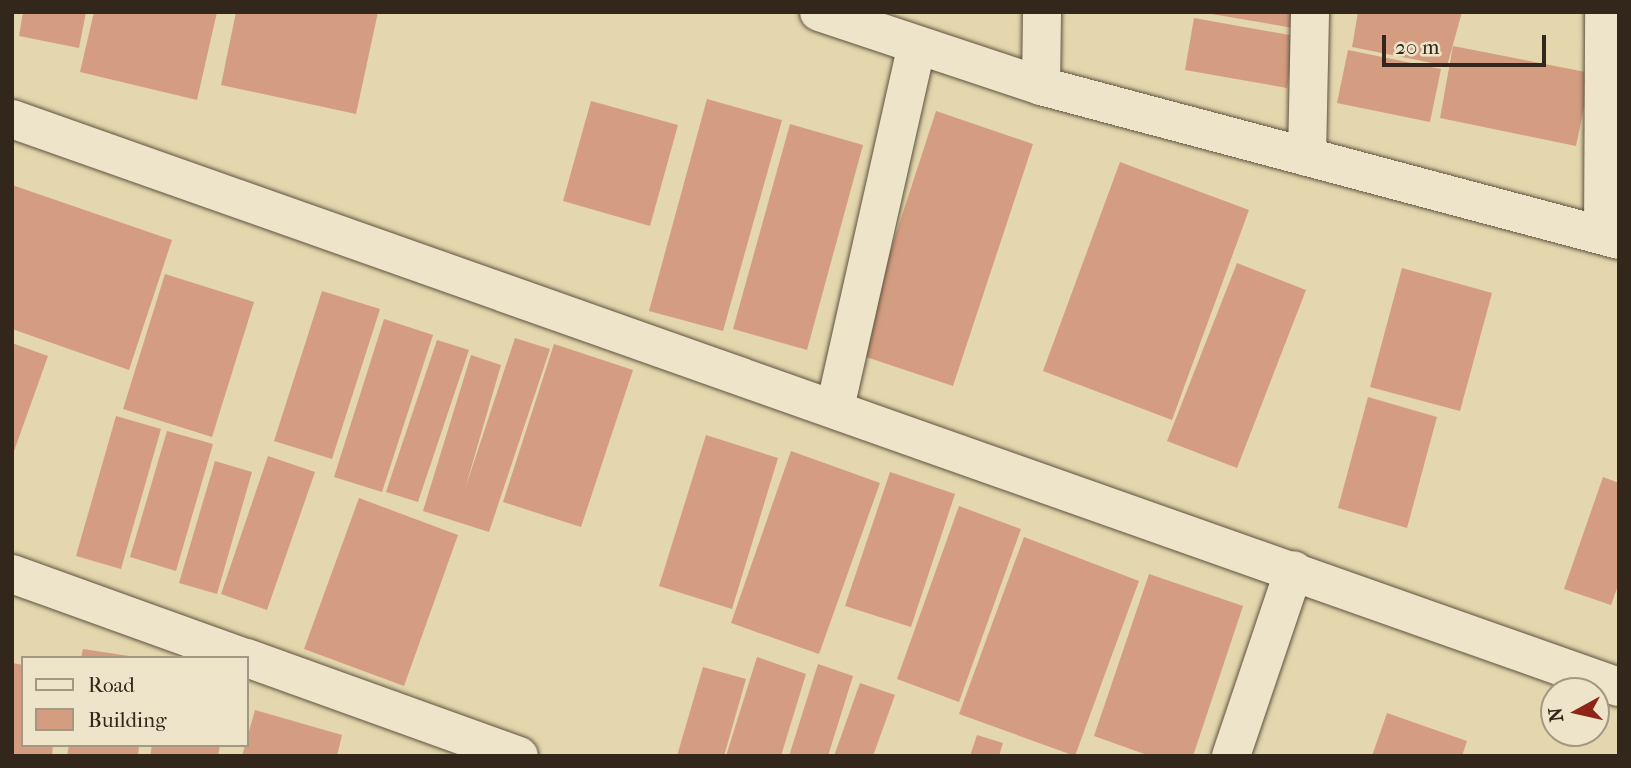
<!DOCTYPE html>
<style>
body{margin:0}
#map{position:relative;width:1631px;height:768px;overflow:hidden;background:#e4d6ad;font-family:"IM FELL French Canon",serif}
div>[style]{position:absolute}
.building>*{inset:0;background:#d49d81}
.roads{filter:drop-shadow(0 0 2px #5e533f) drop-shadow(0 0 2px #5e533f)}
.street>*{height:38px;margin:-19px;padding:0 19px;transform-origin:19px;border-radius:19px;background:#ede4ca}
span{translate:-50% -50%;white-space:nowrap;text-align:center;line-height:1.15;-webkit-text-stroke:6px #ede4ca;paint-order:stroke}
.frame{position:absolute;inset:0;border:14px solid #32271a;pointer-events:none}
.legend{position:absolute;left:21px;top:656px;width:228px;height:91px;box-sizing:border-box;background:#ede4ca;border:2px solid #a29884;margin:0;padding:9px 12px;list-style:none;font-size:21px;color:#32271a}
.legend li{display:flex;align-items:center;gap:14px;height:35px}
.legend b{width:35px;border:2px solid #a29884}
.north{position:absolute;left:1540px;top:677px;width:70px;height:70px;box-sizing:border-box;background:#ede4ca;border:2px solid #a29884;border-radius:50%;rotate:262deg;font-size:19px;font-weight:700;line-height:28px;text-align:center;color:#32271a}
.north::after{content:'';display:block;margin:auto;width:24px;height:32px;background:#8f2418;clip-path:polygon(50% 0,100% 100%,50% 72%,0 100%)}
.scale{position:absolute;left:1382px;top:35px;width:164px;height:32px;box-sizing:border-box;border:4px solid #32271a;border-top:0;padding-left:9px;font-size:21px;line-height:24px;white-space:nowrap;color:#32271a;-webkit-text-stroke:5px #ede4ca;paint-order:stroke}
</style>
<div id="map">
<div class="building">
<div style="clip-path:polygon(23px 12px,86px 12px,79px 48px,19px 36px)"></div>
<div style="clip-path:polygon(94px 12px,217px 12px,197px 100px,80px 72px)"></div>
<div style="clip-path:polygon(236px 12px,378px 12px,356px 114px,221px 85px)"></div>
<div style="clip-path:polygon(1200px 12px,1302px 12px,1299px 29px)"></div>
<div style="clip-path:polygon(1358px 12px,1462px 12px,1447px 66px,1352px 47px)"></div>
<div style="clip-path:polygon(1194px 18px,1295px 36px,1287px 88px,1185px 70px)"></div>
<div style="clip-path:polygon(1453px 46px,1591px 73px,1576px 146px,1440px 118px)"></div>
<div style="clip-path:polygon(1348px 50px,1441px 69px,1430px 122px,1337px 103px)"></div>
<div style="clip-path:polygon(707px 99px,782px 120px,723px 331px,649px 311px)"></div>
<div style="clip-path:polygon(591px 101px,678px 125px,650px 226px,563px 201px)"></div>
<div style="clip-path:polygon(936px 111px,1033px 144px,953px 386px,857px 354px)"></div>
<div style="clip-path:polygon(790px 124px,863px 145px,807px 350px,733px 329px)"></div>
<div style="clip-path:polygon(1120px 162px,1249px 210px,1172px 420px,1043px 371px)"></div>
<div style="clip-path:polygon(12px 185px,172px 240px,129px 370px,12px 329px)"></div>
<div style="clip-path:polygon(1237px 263px,1306px 290px,1237px 468px,1167px 441px)"></div>
<div style="clip-path:polygon(1402px 268px,1492px 293px,1460px 411px,1370px 387px)"></div>
<div style="clip-path:polygon(165px 274px,254px 302px,212px 437px,123px 409px)"></div>
<div style="clip-path:polygon(322px 291px,380px 309px,332px 459px,274px 441px)"></div>
<div style="clip-path:polygon(384px 319px,433px 335px,382px 492px,334px 477px)"></div>
<div style="clip-path:polygon(515px 338px,550px 349px,489px 532px,423px 511px,471px 355px,501px 365px,465px 489px)"></div>
<div style="clip-path:polygon(437px 340px,469px 350px,418px 502px,386px 492px)"></div>
<div style="clip-path:polygon(12px 343px,48px 356px,13px 454px,12px 454px)"></div>
<div style="clip-path:polygon(554px 344px,633px 370px,581px 527px,503px 502px)"></div>
<div style="clip-path:polygon(1368px 397px,1437px 417px,1407px 528px,1338px 508px)"></div>
<div style="clip-path:polygon(116px 416px,161px 429px,121px 569px,76px 556px)"></div>
<div style="clip-path:polygon(167px 431px,213px 444px,176px 571px,130px 557px)"></div>
<div style="clip-path:polygon(706px 435px,778px 458px,732px 609px,659px 586px)"></div>
<div style="clip-path:polygon(791px 451px,880px 483px,819px 654px,731px 623px)"></div>
<div style="clip-path:polygon(268px 456px,315px 472px,267px 610px,221px 594px)"></div>
<div style="clip-path:polygon(215px 461px,252px 472px,217px 594px,179px 583px)"></div>
<div style="clip-path:polygon(890px 472px,955px 494px,911px 627px,845px 606px)"></div>
<div style="clip-path:polygon(1603px 477px,1619px 483px,1619px 583px,1611px 605px,1564px 589px)"></div>
<div style="clip-path:polygon(359px 498px,458px 535px,404px 686px,304px 649px)"></div>
<div style="clip-path:polygon(959px 506px,1021px 529px,959px 702px,897px 679px)"></div>
<div style="clip-path:polygon(1024px 537px,1139px 581px,1075px 756px,959px 714px)"></div>
<div style="clip-path:polygon(1149px 574px,1243px 606px,1193px 756px,1150px 756px,1094px 736px)"></div>
<div style="clip-path:polygon(83px 649px,129px 656px,129px 658px,81px 658px)"></div>
<div style="clip-path:polygon(757px 657px,806px 674px,781px 756px,726px 756px)"></div>
<div style="clip-path:polygon(12px 663px,23px 665px,23px 745px,53px 745px,52px 756px,12px 756px)"></div>
<div style="clip-path:polygon(818px 664px,853px 676px,828px 756px,789px 756px)"></div>
<div style="clip-path:polygon(703px 667px,746px 679px,724px 756px,677px 756px)"></div>
<div style="clip-path:polygon(860px 683px,895px 695px,873px 756px,834px 756px)"></div>
<div style="clip-path:polygon(255px 710px,342px 735px,337px 756px,242px 756px)"></div>
<div style="clip-path:polygon(1387px 713px,1467px 741px,1462px 756px,1372px 756px)"></div>
<div style="clip-path:polygon(977px 735px,1003px 743px,999px 756px,970px 756px)"></div>
<div style="clip-path:polygon(69px 745px,139px 745px,138px 756px,67px 756px)"></div>
<div style="clip-path:polygon(152px 745px,220px 745px,218px 756px,150px 756px)"></div>
</div>
<div class="roads">
<div class="street">
<div style="left:819px;top:12px;width:234px;rotate:18.4deg"></div>
<div style="left:1041px;top:86px;width:598px;rotate:14.92deg"></div>
<div style="left:1041px;top:86px;width:74px;rotate:-89.2deg"></div>
<div style="left:12px;top:119px;width:1704px;rotate:19.47deg"></div>
<div style="left:1307px;top:157px;width:145px;rotate:-88.8deg"></div>
<div style="left:1603px;top:234px;width:222px;rotate:-89.7deg"></div>
<div style="left:835px;top:408px;width:372px;rotate:-77.3deg"></div>
<div style="left:12px;top:574px;width:248px;rotate:19.8deg"></div>
<div style="left:247px;top:658px;width:289px;rotate:19.8deg"></div>
<div style="left:1231px;top:756px;width:196px;rotate:-71.3deg"></div>
</div>
</div>
<div class="frame"></div>
<ul class="legend">
<li><b style="height:9px;background:#ede4ca"></b>Road</li>
<li><b style="height:19px;background:#d49d81"></b>Building</li>
</ul>
<div class="north">N</div>
<div class="scale">20 m</div>
</div>
